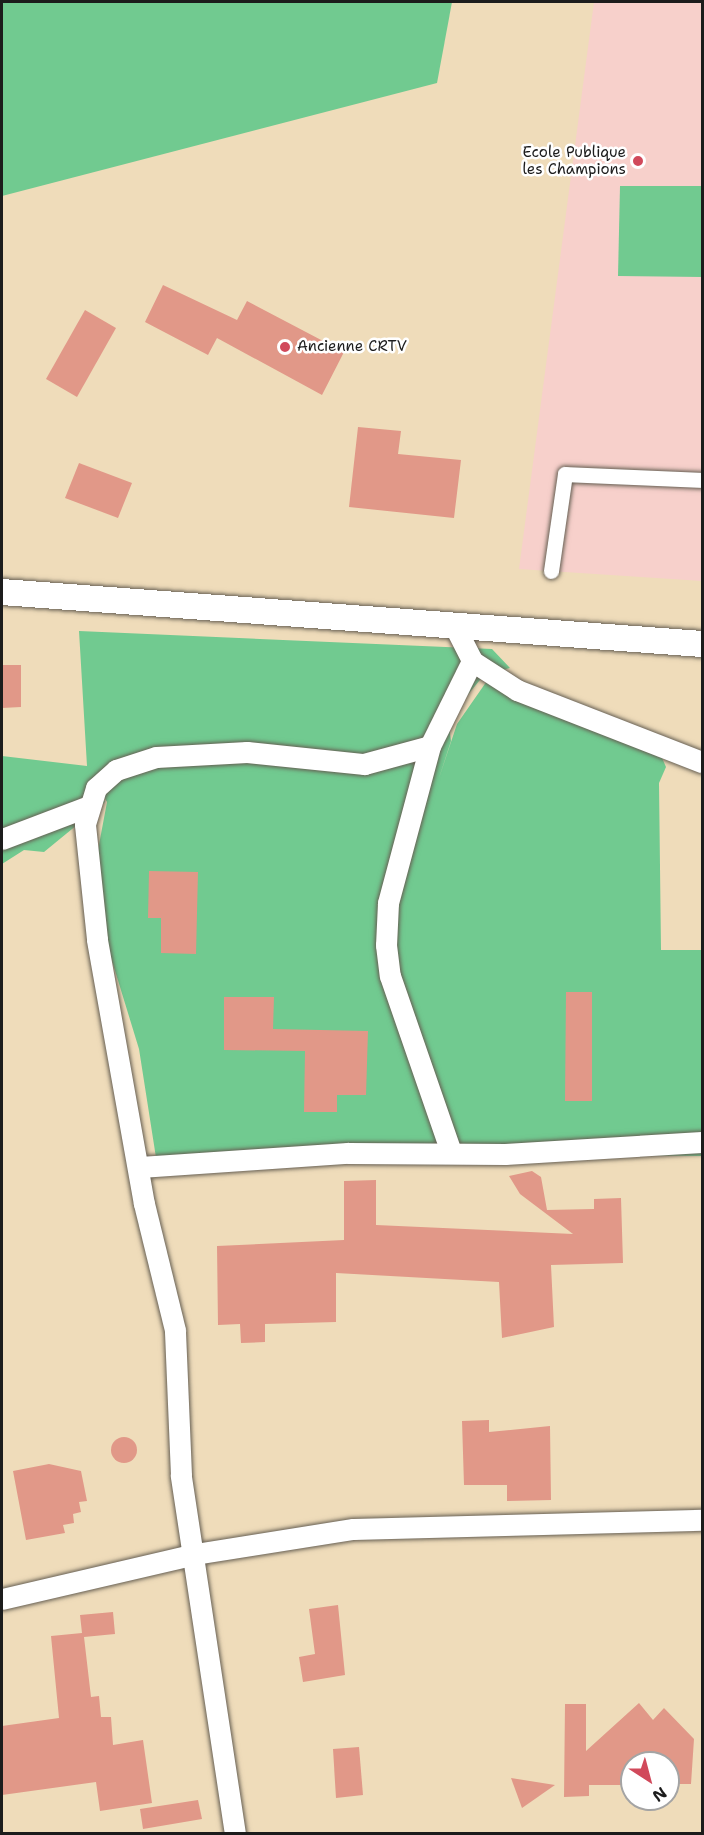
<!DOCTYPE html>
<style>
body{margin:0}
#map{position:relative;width:704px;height:1835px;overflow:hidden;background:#efdcba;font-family:"Shantell Sans",sans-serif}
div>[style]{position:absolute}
.built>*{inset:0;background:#f7d0cb}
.green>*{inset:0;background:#71ca90}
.building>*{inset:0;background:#e19888}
.round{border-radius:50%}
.roads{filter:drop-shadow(0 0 2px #665f53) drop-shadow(0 0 2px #665f53)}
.pedestrian>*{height:15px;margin:-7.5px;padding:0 7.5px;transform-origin:7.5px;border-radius:7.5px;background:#fff}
.minor>*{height:21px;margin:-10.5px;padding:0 10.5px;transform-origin:10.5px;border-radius:10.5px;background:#fff}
.tertiary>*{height:26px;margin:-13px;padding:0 13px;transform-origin:13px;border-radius:13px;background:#fff}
.dots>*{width:16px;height:16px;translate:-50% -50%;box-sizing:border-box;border:3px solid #fff;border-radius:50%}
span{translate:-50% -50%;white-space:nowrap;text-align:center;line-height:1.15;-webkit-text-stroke:5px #fff;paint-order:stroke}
.poi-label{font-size:15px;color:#1c1c1c}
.right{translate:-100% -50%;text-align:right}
.left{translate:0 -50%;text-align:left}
.frame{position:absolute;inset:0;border:3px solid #1c1c1c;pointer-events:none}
.north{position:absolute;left:620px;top:1751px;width:60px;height:60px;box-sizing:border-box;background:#fff;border:2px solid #a4a4a4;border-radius:50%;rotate:144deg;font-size:16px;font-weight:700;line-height:24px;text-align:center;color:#1c1c1c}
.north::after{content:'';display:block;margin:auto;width:21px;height:27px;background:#d1495b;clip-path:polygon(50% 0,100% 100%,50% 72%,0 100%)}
</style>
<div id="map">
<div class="built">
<div style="clip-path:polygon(594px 2px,702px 2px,702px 581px,519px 569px)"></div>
</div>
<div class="green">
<div style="clip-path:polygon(2px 2px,452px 2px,437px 83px,2px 196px)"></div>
<div style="clip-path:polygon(620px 186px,702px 186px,702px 277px,618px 276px)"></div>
<div style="clip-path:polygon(79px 631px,492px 649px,510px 668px,484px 675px,448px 719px,451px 741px,438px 781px,457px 724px,489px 678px,659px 751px,666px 767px,659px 783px,661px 950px,702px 950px,702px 1156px,505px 1154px,157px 1164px,139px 1049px,105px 938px,98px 850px,107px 802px,97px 785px,105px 802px,44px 852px,24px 850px,2px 864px,2px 756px,87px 766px)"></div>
</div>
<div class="building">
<div style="clip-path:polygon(163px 285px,237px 320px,247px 301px,344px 352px,322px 395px,217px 338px,208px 355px,145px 322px)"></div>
<div style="clip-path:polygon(85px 310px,116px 328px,77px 397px,46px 379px)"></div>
<div style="clip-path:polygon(358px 427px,401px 431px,398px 454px,461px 460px,454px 518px,349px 507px)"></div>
<div style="clip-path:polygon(79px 463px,132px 483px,118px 518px,65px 498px)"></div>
<div style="clip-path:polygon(2px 665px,21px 665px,21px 707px,2px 708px)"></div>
<div style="clip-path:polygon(149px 871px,198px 872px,196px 954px,161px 953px,161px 918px,148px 918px)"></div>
<div style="clip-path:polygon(566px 992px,592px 992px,592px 1101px,565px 1101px)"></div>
<div style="clip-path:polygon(224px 997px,274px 997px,273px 1029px,368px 1031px,366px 1095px,337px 1095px,337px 1112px,304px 1112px,305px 1051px,224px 1050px)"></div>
<div style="clip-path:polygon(532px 1171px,541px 1177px,547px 1210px,594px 1209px,594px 1199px,621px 1198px,623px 1263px,551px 1265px,554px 1327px,502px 1338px,499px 1282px,336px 1273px,336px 1322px,265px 1324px,265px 1342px,241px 1343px,240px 1324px,218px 1325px,217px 1246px,344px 1240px,344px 1181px,376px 1180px,376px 1225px,573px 1234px,520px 1194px,509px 1176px)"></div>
<div style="clip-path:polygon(489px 1420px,489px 1432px,550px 1426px,551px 1500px,507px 1501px,507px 1485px,464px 1485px,462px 1421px)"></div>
<div class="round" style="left:111px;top:1437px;width:26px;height:26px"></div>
<div style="clip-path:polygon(49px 1464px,81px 1471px,87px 1501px,79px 1502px,81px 1512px,73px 1514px,74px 1523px,63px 1525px,65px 1533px,26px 1540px,13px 1471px)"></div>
<div style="clip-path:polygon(338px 1605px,345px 1675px,303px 1682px,299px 1657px,315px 1654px,309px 1609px)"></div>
<div style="clip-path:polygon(113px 1612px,115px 1634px,84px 1637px,91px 1697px,99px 1696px,101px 1717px,111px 1717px,113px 1745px,143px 1740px,152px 1803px,100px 1811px,96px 1782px,2px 1795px,2px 1726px,59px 1718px,51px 1636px,82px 1633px,80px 1615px)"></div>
<div style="clip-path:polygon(639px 1703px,653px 1720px,664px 1708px,694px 1739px,691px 1784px,668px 1784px,668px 1763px,632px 1763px,632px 1785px,589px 1785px,589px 1796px,564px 1797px,565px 1704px,586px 1704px,586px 1751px)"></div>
<div style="clip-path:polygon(359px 1747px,363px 1795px,336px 1798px,333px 1749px)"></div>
<div style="clip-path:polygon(511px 1778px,555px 1785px,522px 1808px)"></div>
<div style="clip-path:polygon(198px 1800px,202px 1819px,143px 1829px,140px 1809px)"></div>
</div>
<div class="roads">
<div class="pedestrian">
<div style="left:551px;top:571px;width:98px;rotate:-81.8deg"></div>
<div style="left:565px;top:474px;width:137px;rotate:2.5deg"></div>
</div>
<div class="minor">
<div style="left:456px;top:629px;width:36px;rotate:63deg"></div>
<div style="left:472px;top:661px;width:54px;rotate:32.8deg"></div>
<div style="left:517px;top:690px;width:199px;rotate:21.3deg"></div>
<div style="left:430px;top:746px;width:163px;rotate:105deg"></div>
<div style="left:388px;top:903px;width:42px;rotate:92.7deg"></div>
<div style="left:386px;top:945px;width:31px;rotate:83deg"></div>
<div style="left:390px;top:976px;width:186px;rotate:70.9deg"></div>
<div style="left:2px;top:839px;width:93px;rotate:-20.8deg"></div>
<div style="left:140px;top:1167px;width:208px;rotate:-3.9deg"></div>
<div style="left:348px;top:1153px;width:157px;rotate:0.4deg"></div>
<div style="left:505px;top:1154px;width:197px;rotate:-3.5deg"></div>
<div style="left:2px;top:1599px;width:198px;rotate:-13.1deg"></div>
<div style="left:195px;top:1554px;width:160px;rotate:-9deg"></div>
<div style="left:353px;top:1529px;width:349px;rotate:-1.5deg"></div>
<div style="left:235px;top:1834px;width:363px;rotate:-98.6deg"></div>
<div style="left:181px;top:1475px;width:145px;rotate:-92.4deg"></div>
<div style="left:175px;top:1330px;width:130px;rotate:-103.8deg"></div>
<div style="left:144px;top:1204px;width:269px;rotate:-100.1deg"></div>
<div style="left:97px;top:939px;width:116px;rotate:-96deg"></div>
<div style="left:85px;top:824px;width:38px;rotate:-73deg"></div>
<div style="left:96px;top:788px;width:27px;rotate:-42deg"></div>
<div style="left:116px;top:770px;width:42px;rotate:-18deg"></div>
<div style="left:156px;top:757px;width:91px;rotate:-3.1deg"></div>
<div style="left:247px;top:752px;width:118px;rotate:5.9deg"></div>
<div style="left:364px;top:764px;width:68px;rotate:-15.3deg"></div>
<div style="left:430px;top:746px;width:95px;rotate:-63.7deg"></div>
</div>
<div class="tertiary">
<div style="left:2px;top:592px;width:702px;rotate:4.25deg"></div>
</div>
</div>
<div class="dots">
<div style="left:638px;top:161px;background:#d1495b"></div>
<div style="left:285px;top:347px;background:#d1495b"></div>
</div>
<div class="poi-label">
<span class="right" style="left:626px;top:161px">Ecole Publique<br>les Champions</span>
<span class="left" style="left:297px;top:347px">Ancienne CRTV</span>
</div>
<div class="frame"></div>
<div class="north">N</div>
</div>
